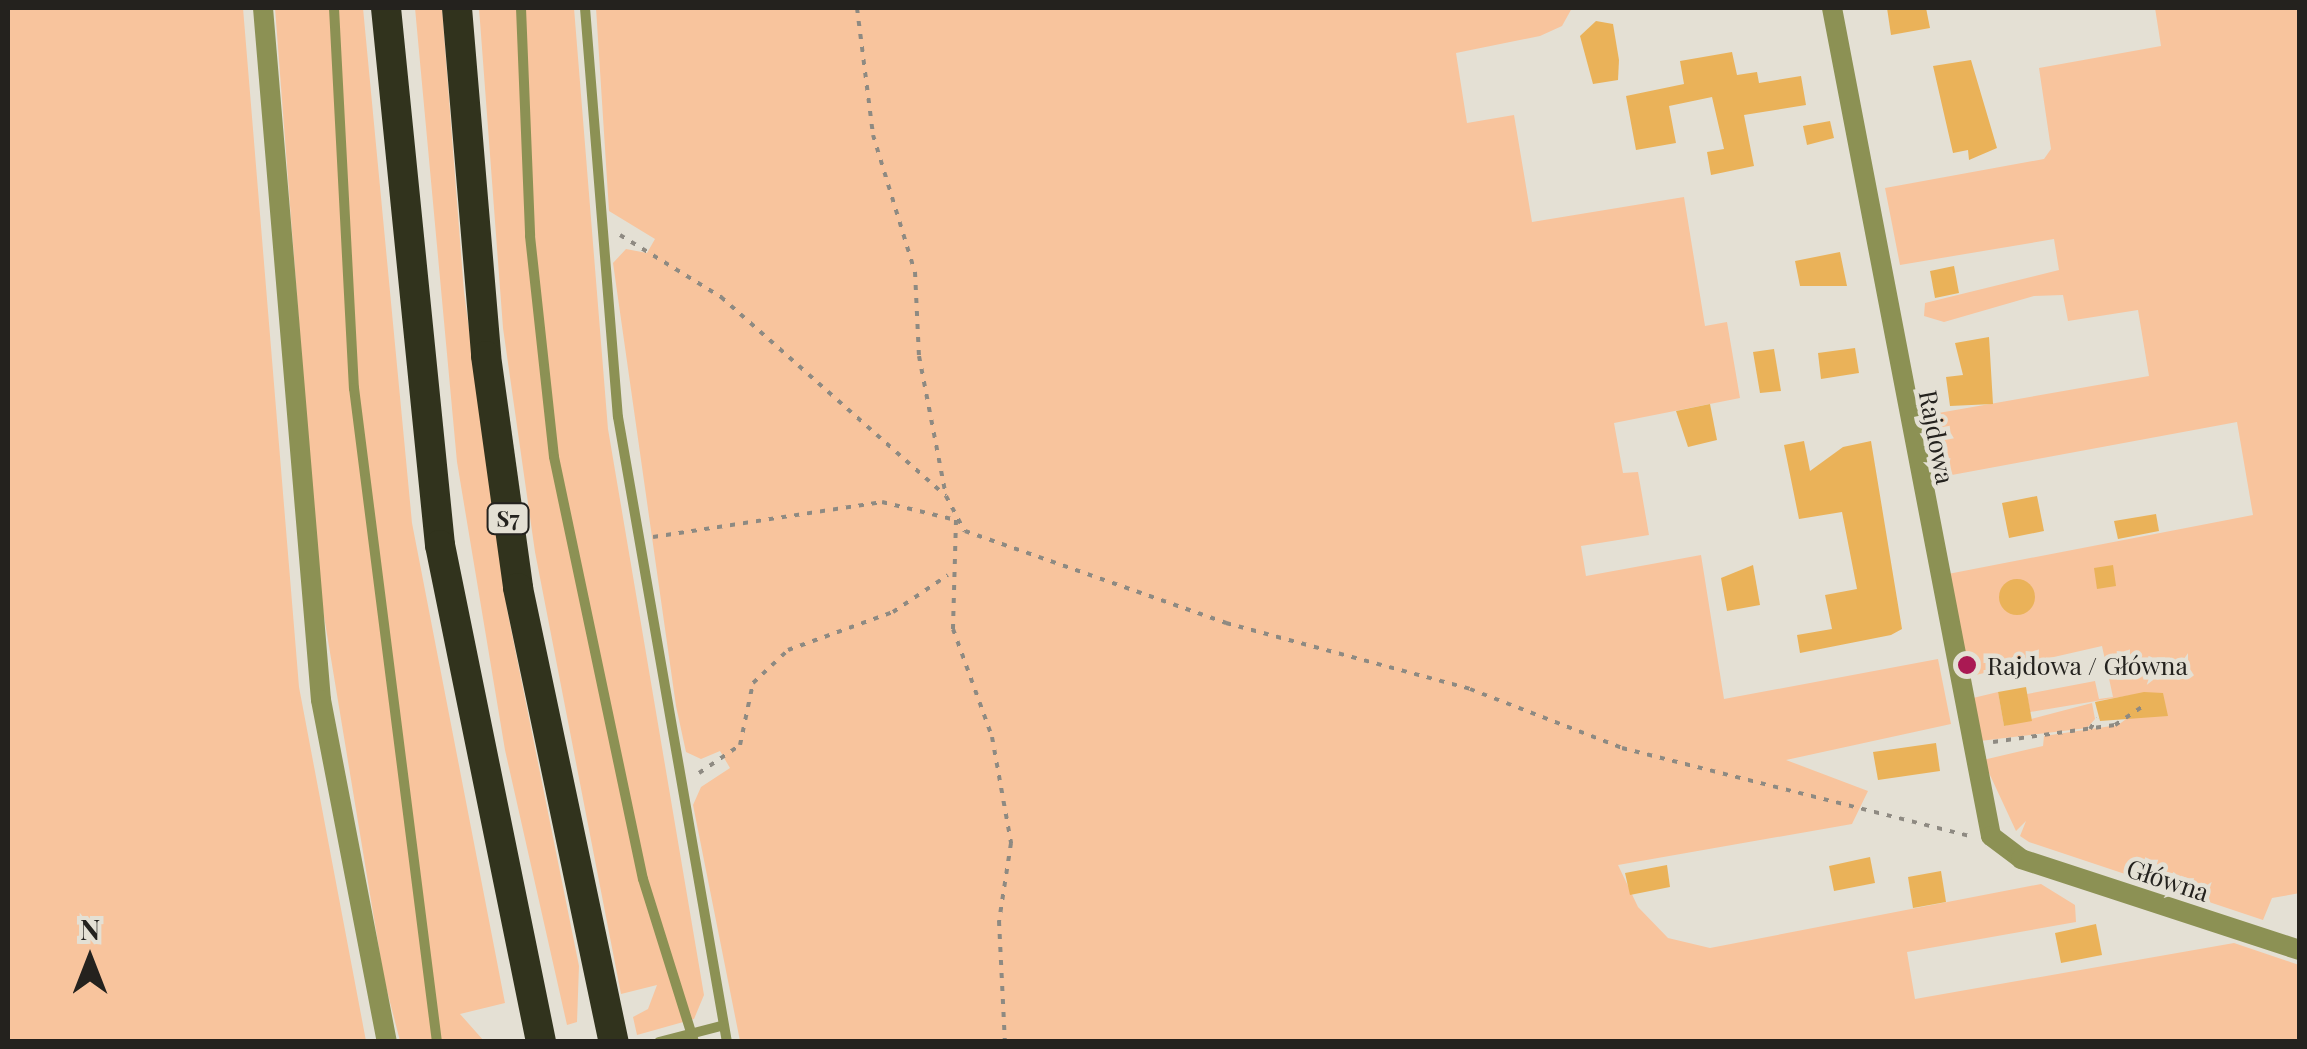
<!DOCTYPE html>
<meta charset="utf-8">
<style>
body{margin:0}
#map{position:relative;width:2307px;height:1049px;overflow:hidden;background:#e4e0d4;font-family:"Playfair Display",serif}
div>[style]{position:absolute}
.green>*{inset:0;background:#f8c49d}
.building>*{inset:0;background:#eab259}
.round{border-radius:50%}
.path>*{height:4px;margin-top:-2px;transform-origin:0;background:repeating-linear-gradient(90deg,#8e8a82 0 5px,transparent 0 13px)}
.service>*{height:10px;margin:-5px;padding:0 5px;transform-origin:5px;border-radius:5px;background:#8c9154}
.minor>*{height:20px;margin:-10px;padding:0 10px;transform-origin:10px;border-radius:10px;background:#8c9154}
.motorway>*{height:30px;margin:-15px;padding:0 15px;transform-origin:15px;border-radius:15px;background:#31331d}
.dots>*{width:28px;height:28px;translate:-50% -50%;box-sizing:border-box;border:5px solid #e4e0d4;border-radius:50%}
span{translate:-50% -50%;white-space:nowrap;text-align:center;line-height:1.15;-webkit-text-stroke:9px #e4e0d4;paint-order:stroke}
.shield-label span{padding:2px 8px;background:#e4e0d4;border:2px solid;border-radius:8px;-webkit-text-stroke-width:0}
.shield-label{font-size:22px;color:#24221e;font-weight:700}
.street-label{font-size:25px;color:#24221e}
.poi-label{font-size:25px;color:#24221e}
.left{translate:0 -50%;text-align:left}
.frame{position:absolute;inset:0;border:10px solid #24221e;pointer-events:none}
.north{position:absolute;left:40px;top:909px;width:100px;height:100px;-webkit-text-stroke:8px #e4e0d4;paint-order:stroke;rotate:0deg;font-size:28px;font-weight:700;line-height:40px;text-align:center;color:#24221e}
.north::after{content:'';display:block;margin:auto;width:35px;height:45px;background:#24221e;clip-path:polygon(50% 0,100% 100%,50% 72%,0 100%)}
</style>
<div id="map">
<div class="green">
<div style="clip-path:polygon(8px 8px,243px 8px,299px 687px,366px 1041px,8px 1041px)"></div>
<div style="clip-path:polygon(275px 8px,363px 8px,412px 523px,505px 1003px,460px 1014px,484px 1041px,400px 1041px,384px 979px,319px 586px)"></div>
<div style="clip-path:polygon(415px 8px,442px 8px,464px 292px,507px 609px,579px 966px,577px 1022px,567px 1025px,505px 750px,457px 462px)"></div>
<div style="clip-path:polygon(479px 8px,574px 8px,608px 429px,704px 995px,694px 1019px,637px 1035px,633px 1017px,648px 1009px,657px 985px,621px 994px,535px 552px,503px 328px)"></div>
<div style="clip-path:polygon(596px 8px,1572px 8px,1562px 26px,1540px 36px,1456px 53px,1467px 123px,1514px 115px,1532px 222px,1684px 197px,1705px 326px,1727px 322px,1740px 398px,1614px 423px,1623px 473px,1638px 472px,1649px 535px,1581px 546px,1586px 576px,1701px 555px,1724px 699px,1938px 659px,1951px 724px,1786px 760px,1868px 791px,1852px 824px,1618px 865px,1638px 907px,1668px 938px,1710px 948px,2041px 884px,2075px 905px,2076px 922px,1907px 952px,1915px 999px,2234px 943px,2299px 965px,2299px 1041px,740px 1041px,693px 805px,701px 787px,730px 768px,720px 751px,701px 759px,686px 752px,676px 706px,613px 263px,626px 249px,647px 253px,655px 239px,609px 211px)"></div>
<div style="clip-path:polygon(2155px 8px,2299px 8px,2300px 893px,2272px 898px,2263px 920px,2029px 842px,2020px 836px,2026px 821px,2016px 831px,1983px 760px,2043px 746px,2044px 736px,2118px 725px,2144px 706px,2144px 693px,2030px 712px,2027px 694px,2095px 681px,2099px 699px,2113px 697px,2102px 646px,1967px 677px,1948px 574px,2253px 515px,2237px 422px,1941px 477px,1927px 415px,2149px 376px,2138px 310px,2068px 321px,2063px 295px,2034px 296px,1944px 322px,1924px 316px,1925px 303px,2059px 270px,2054px 239px,1900px 265px,1885px 188px,2044px 159px,2051px 149px,2039px 68px,2161px 46px)"></div>
<div style="clip-path:polygon(1998px 692px,2004px 726px,2092px 703px,2095px 719px,2087px 728px,1980px 741px,1973px 698px)"></div>
</div>
<div class="building">
<div style="clip-path:polygon(1887px 8px,1926px 8px,1930px 28px,1891px 35px)"></div>
<div style="clip-path:polygon(1596px 21px,1613px 24px,1619px 60px,1618px 80px,1593px 84px,1580px 36px)"></div>
<div style="clip-path:polygon(1732px 52px,1737px 75px,1757px 72px,1759px 83px,1801px 76px,1806px 105px,1744px 115px,1754px 166px,1711px 175px,1707px 152px,1724px 149px,1712px 97px,1669px 106px,1676px 143px,1636px 150px,1626px 96px,1684px 84px,1680px 61px)"></div>
<div style="clip-path:polygon(1971px 60px,1997px 148px,1969px 160px,1968px 150px,1953px 153px,1933px 66px)"></div>
<div style="clip-path:polygon(1830px 121px,1834px 138px,1807px 145px,1803px 126px)"></div>
<div style="clip-path:polygon(1840px 252px,1847px 286px,1800px 286px,1795px 261px)"></div>
<div style="clip-path:polygon(1954px 266px,1959px 293px,1935px 298px,1930px 271px)"></div>
<div style="clip-path:polygon(1989px 337px,1993px 404px,1950px 406px,1946px 377px,1963px 375px,1955px 343px)"></div>
<div style="clip-path:polygon(1855px 348px,1859px 373px,1821px 379px,1818px 353px)"></div>
<div style="clip-path:polygon(1774px 349px,1781px 391px,1760px 393px,1753px 352px)"></div>
<div style="clip-path:polygon(1710px 404px,1717px 440px,1688px 447px,1676px 411px)"></div>
<div style="clip-path:polygon(1804px 441px,1810px 471px,1843px 447px,1871px 441px,1902px 629px,1891px 635px,1800px 653px,1797px 635px,1832px 629px,1825px 595px,1857px 589px,1842px 512px,1799px 519px,1784px 445px)"></div>
<div style="clip-path:polygon(2037px 496px,2044px 531px,2009px 538px,2002px 503px)"></div>
<div style="clip-path:polygon(2156px 514px,2159px 531px,2118px 539px,2114px 521px)"></div>
<div style="clip-path:polygon(1753px 565px,1760px 605px,1727px 611px,1721px 578px)"></div>
<div style="clip-path:polygon(2113px 565px,2116px 586px,2097px 589px,2094px 568px)"></div>
<div class="round" style="left:1999px;top:579px;width:36px;height:36px"></div>
<div style="clip-path:polygon(2026px 687px,2032px 721px,2004px 726px,1998px 692px)"></div>
<div style="clip-path:polygon(2144px 692px,2163px 693px,2168px 716px,2100px 721px,2095px 702px)"></div>
<div style="clip-path:polygon(1936px 743px,1940px 771px,1878px 780px,1873px 752px)"></div>
<div style="clip-path:polygon(1870px 857px,1875px 883px,1834px 891px,1829px 866px)"></div>
<div style="clip-path:polygon(1667px 865px,1670px 887px,1630px 895px,1625px 873px)"></div>
<div style="clip-path:polygon(1941px 871px,1946px 902px,1913px 908px,1908px 877px)"></div>
<div style="clip-path:polygon(2096px 924px,2102px 955px,2061px 963px,2055px 933px)"></div>
</div>
<div class="path">
<div style="left:857px;top:8px;width:128px;rotate:82.8deg"></div>
<div style="left:873px;top:135px;width:143px;rotate:73deg"></div>
<div style="left:915px;top:272px;width:84px;rotate:87.3deg"></div>
<div style="left:919px;top:356px;width:143px;rotate:79.1deg"></div>
<div style="left:946px;top:496px;width:40px;rotate:62deg"></div>
<div style="left:965px;top:531px;width:277px;rotate:19.4deg"></div>
<div style="left:1226px;top:623px;width:253px;rotate:15.1deg"></div>
<div style="left:1470px;top:689px;width:163px;rotate:21.2deg"></div>
<div style="left:1622px;top:748px;width:358px;rotate:14.2deg"></div>
<div style="left:620px;top:235px;width:119px;rotate:31.5deg"></div>
<div style="left:721px;top:297px;width:300px;rotate:41.5deg"></div>
<div style="left:653px;top:537px;width:232px;rotate:-8.7deg"></div>
<div style="left:882px;top:502px;width:76px;rotate:13.7deg"></div>
<div style="left:956px;top:520px;width:109px;rotate:91.6deg"></div>
<div style="left:953px;top:629px;width:115px;rotate:70.1deg"></div>
<div style="left:992px;top:737px;width:108px;rotate:79.8deg"></div>
<div style="left:1011px;top:843px;width:79px;rotate:98.7deg"></div>
<div style="left:999px;top:921px;width:121px;rotate:87.2deg"></div>
<div style="left:2090px;top:729px;width:13px;rotate:-58deg"></div>
<div style="left:1993px;top:742px;width:123px;rotate:-7.9deg"></div>
<div style="left:2115px;top:725px;width:32px;rotate:-34deg"></div>
<div style="left:699px;top:773px;width:50px;rotate:-34.3deg"></div>
<div style="left:740px;top:745px;width:63px;rotate:-78.2deg"></div>
<div style="left:753px;top:683px;width:48px;rotate:-43.3deg"></div>
<div style="left:788px;top:650px;width:112px;rotate:-19.9deg"></div>
<div style="left:893px;top:612px;width:66px;rotate:-33.9deg"></div>
</div>
<div class="service">
<div style="left:334px;top:8px;width:381px;rotate:87deg"></div>
<div style="left:354px;top:388px;width:659px;rotate:82.77deg"></div>
<div style="left:521px;top:8px;width:228px;rotate:87.7deg"></div>
<div style="left:530px;top:236px;width:222px;rotate:83.8deg"></div>
<div style="left:554px;top:457px;width:431px;rotate:78.1deg"></div>
<div style="left:643px;top:879px;width:171px;rotate:72.6deg"></div>
<div style="left:585px;top:8px;width:410px;rotate:85.4deg"></div>
<div style="left:618px;top:417px;width:634px;rotate:80.11deg"></div>
<div style="left:659px;top:1042px;width:64px;rotate:-14.5deg"></div>
</div>
<div class="minor">
<div style="left:263px;top:8px;width:694px;rotate:85.21deg"></div>
<div style="left:321px;top:700px;width:348px;rotate:79.1deg"></div>
<div style="left:1832px;top:8px;width:843px;rotate:79.13deg"></div>
<div style="left:1991px;top:836px;width:38px;rotate:37deg"></div>
<div style="left:2021px;top:859px;width:293px;rotate:18.1deg"></div>
</div>
<div class="motorway">
<div style="left:386px;top:8px;width:540px;rotate:84.26deg"></div>
<div style="left:440px;top:545px;width:507px;rotate:78.51deg"></div>
<div style="left:457px;top:8px;width:349px;rotate:85.2deg"></div>
<div style="left:486px;top:356px;width:234px;rotate:82.1deg"></div>
<div style="left:518px;top:588px;width:464px;rotate:78.1deg"></div>
</div>
<div class="dots">
<div style="left:1967px;top:665px;background:#aa1953"></div>
</div>
<div class="shield-label">
<span style="left:508px;top:519px">S7</span>
</div>
<div class="street-label">
<span style="left:1937px;top:437px;rotate:79deg">Rajdowa</span>
<span style="left:2168px;top:880px;rotate:18deg">Główna</span>
</div>
<div class="poi-label">
<span class="left" style="left:1987px;top:665px">Rajdowa / Główna</span>
</div>
<div class="frame"></div>
<div class="north">N</div>
</div>
